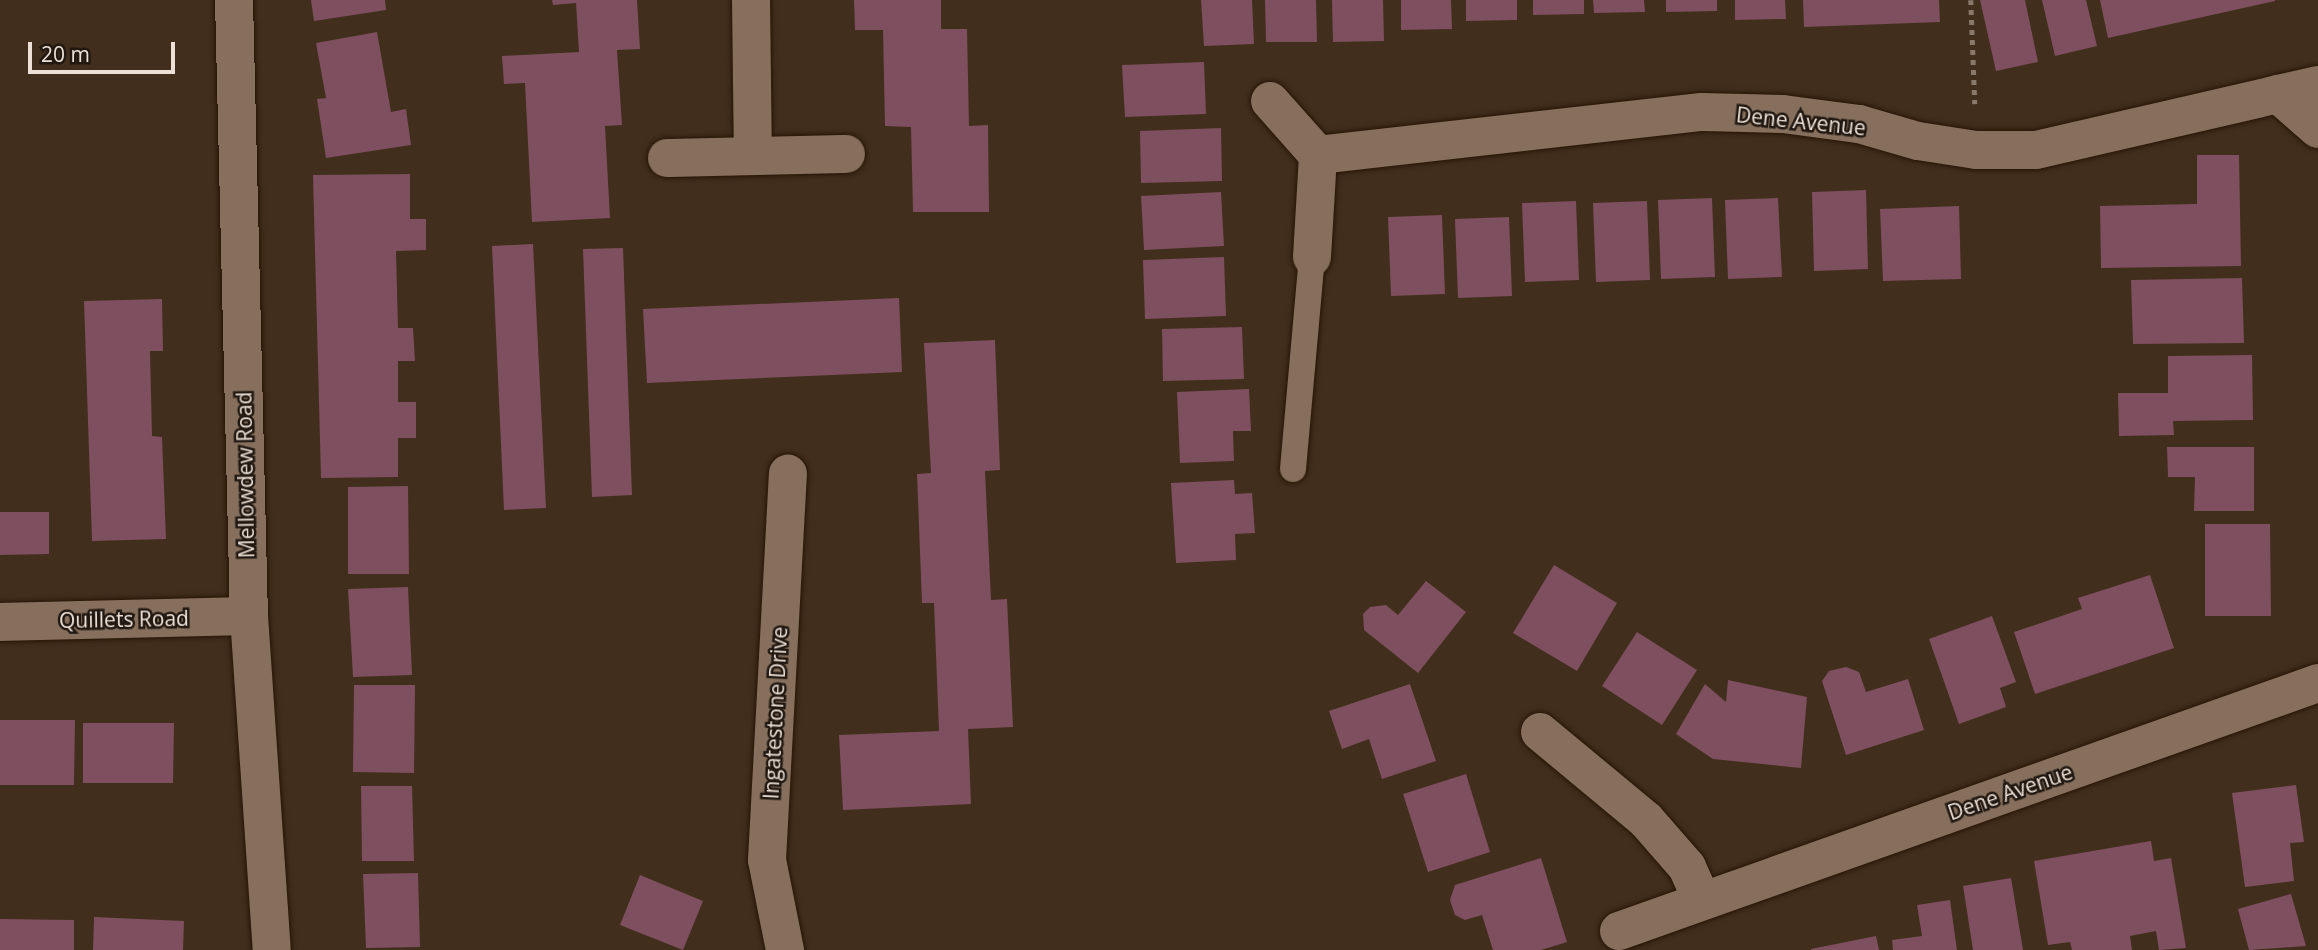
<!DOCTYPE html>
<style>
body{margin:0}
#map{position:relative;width:2318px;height:950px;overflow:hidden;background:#412e1d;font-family:"Open Sans",sans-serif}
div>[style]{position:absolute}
.building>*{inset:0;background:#7e4f5e}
.path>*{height:4.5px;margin-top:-2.25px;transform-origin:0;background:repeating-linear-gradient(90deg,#89796b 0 5px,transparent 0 10px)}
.roads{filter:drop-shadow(0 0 2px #271505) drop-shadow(0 0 2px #271505)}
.service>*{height:26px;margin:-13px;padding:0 13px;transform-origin:13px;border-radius:13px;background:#86705d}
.minor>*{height:38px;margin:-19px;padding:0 19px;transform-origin:19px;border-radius:19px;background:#86705d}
span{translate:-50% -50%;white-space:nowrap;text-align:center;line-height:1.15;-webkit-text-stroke:5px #211811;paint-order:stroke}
.street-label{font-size:21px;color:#ede0d6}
.scale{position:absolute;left:28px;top:42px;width:147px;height:32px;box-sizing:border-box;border:4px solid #ede0d6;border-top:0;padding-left:9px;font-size:21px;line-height:24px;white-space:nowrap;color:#ede0d6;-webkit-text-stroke:5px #211811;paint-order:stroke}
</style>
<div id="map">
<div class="building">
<div style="clip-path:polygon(311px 0,385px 0,386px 10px,314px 21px)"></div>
<div style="clip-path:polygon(552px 0,637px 0,640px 49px,617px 50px,622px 125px,605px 126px,610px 218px,532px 222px,525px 83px,504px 84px,502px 56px,579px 52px,576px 3px,553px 5px)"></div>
<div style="clip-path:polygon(854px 0,941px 0,941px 29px,967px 29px,969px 126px,988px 125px,989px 212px,913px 212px,911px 127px,885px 126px,883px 30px,855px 30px)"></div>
<div style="clip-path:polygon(1201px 0,1252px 0,1254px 44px,1204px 46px)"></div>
<div style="clip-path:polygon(1265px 0,1316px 0,1317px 42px,1266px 42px)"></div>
<div style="clip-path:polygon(1332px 0,1383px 0,1384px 41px,1333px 42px)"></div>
<div style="clip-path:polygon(1401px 0,1451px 0,1452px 29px,1401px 30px)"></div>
<div style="clip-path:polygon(1466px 0,1517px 0,1517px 20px,1466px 21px)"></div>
<div style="clip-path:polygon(1533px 0,1584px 0,1584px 14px,1533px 15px)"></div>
<div style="clip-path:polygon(1593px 0,1644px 0,1645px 12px,1594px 13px)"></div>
<div style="clip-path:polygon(1666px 0,1717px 0,1717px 11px,1666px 12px)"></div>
<div style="clip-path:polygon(1735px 0,1785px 0,1786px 19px,1735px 20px)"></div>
<div style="clip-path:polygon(1803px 0,1939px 0,1940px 22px,1804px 27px)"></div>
<div style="clip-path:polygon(1980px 0,2025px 0,2038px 62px,1996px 71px)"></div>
<div style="clip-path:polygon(2042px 0,2086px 0,2097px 46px,2055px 56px)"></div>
<div style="clip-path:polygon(2100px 0,2275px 0,2275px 1px,2108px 38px)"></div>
<div style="clip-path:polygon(377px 32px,391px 112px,406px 109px,411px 145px,326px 158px,317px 99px,326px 98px,316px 43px)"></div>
<div style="clip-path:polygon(1204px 62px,1206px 114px,1125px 117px,1122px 65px)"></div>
<div style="clip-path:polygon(1221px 128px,1222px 181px,1141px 183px,1140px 131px)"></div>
<div style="clip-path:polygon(2197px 155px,2239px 155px,2241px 266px,2101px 268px,2100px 206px,2197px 204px)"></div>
<div style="clip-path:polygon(410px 174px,410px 219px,426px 219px,426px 250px,396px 251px,398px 328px,413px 328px,415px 361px,398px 361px,398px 402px,416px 402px,416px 438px,398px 438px,398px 477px,321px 478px,313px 175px)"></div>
<div style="clip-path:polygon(1866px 190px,1868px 269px,1814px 271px,1812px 192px)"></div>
<div style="clip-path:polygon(1221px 192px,1224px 246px,1144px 250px,1141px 196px)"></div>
<div style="clip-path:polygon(1712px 198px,1715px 277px,1661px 279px,1658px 200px)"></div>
<div style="clip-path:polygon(1778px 198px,1782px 277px,1728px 279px,1725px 200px)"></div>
<div style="clip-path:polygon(1576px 201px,1579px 280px,1525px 282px,1522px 203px)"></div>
<div style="clip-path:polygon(1647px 201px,1650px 280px,1596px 282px,1593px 203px)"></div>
<div style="clip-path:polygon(1959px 206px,1961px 279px,1883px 281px,1880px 209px)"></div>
<div style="clip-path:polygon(1442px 215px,1445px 294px,1391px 296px,1388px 217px)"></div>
<div style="clip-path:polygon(1509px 217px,1512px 296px,1458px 298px,1455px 219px)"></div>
<div style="clip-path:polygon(533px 244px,546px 508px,504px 510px,492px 246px)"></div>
<div style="clip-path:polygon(623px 248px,632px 495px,592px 497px,583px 249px)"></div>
<div style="clip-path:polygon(1224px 257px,1226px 316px,1145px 319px,1143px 260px)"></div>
<div style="clip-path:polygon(2242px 278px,2244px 343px,2133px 344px,2131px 280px)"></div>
<div style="clip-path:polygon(899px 298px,902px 372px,647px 383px,643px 309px)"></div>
<div style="clip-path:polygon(162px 299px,163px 351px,150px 351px,152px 436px,162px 437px,166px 539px,92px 541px,84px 301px)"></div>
<div style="clip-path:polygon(1242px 327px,1244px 379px,1163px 381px,1162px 329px)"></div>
<div style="clip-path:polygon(995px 340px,1000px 470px,985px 471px,991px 600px,1007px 599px,1013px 727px,968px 729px,971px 804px,843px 810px,839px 735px,939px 731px,934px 603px,922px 603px,917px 474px,931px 473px,924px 343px)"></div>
<div style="clip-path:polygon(2252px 355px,2253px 420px,2173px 421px,2174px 435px,2119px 436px,2118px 393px,2168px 393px,2168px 356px)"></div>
<div style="clip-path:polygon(1249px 389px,1251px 431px,1233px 431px,1234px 461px,1180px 463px,1177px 392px)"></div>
<div style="clip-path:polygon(2167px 447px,2254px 447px,2254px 511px,2194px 511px,2195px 477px,2168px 477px)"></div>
<div style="clip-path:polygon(1234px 480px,1235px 494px,1252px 493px,1255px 533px,1235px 534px,1236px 560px,1176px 563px,1171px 483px)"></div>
<div style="clip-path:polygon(408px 486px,409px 574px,348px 574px,348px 487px)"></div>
<div style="clip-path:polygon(0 512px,49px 512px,49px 554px,0 555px)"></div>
<div style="clip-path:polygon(2205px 524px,2270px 524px,2271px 616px,2205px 616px)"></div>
<div style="clip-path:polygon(1554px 565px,1617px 603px,1577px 671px,1513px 633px)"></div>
<div style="clip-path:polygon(2150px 575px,2174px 648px,2035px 694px,2014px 632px,2082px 609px,2078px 598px)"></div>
<div style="clip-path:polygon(1426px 581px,1466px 612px,1418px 673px,1364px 630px,1363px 614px,1370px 607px,1386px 605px,1398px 615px)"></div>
<div style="clip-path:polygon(408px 587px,412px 675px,353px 677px,348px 589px)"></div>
<div style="clip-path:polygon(1992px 616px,2016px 682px,2000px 688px,2006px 707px,1959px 724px,1929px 639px)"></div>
<div style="clip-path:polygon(1637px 632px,1697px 670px,1662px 725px,1602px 686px)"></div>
<div style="clip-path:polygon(1846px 667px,1859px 672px,1866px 692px,1908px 679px,1924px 730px,1846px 755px,1822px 681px,1829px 671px)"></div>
<div style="clip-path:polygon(1728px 680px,1807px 697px,1801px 768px,1713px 759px,1676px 734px,1705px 684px,1726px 702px)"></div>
<div style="clip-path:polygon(1410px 684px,1436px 761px,1382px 779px,1369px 739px,1342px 749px,1329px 711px)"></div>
<div style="clip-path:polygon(354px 685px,415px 685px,414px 773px,353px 772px)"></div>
<div style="clip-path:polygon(0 720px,75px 720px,74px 785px,0 785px)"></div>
<div style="clip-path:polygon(83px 723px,174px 723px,173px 783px,83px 783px)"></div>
<div style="clip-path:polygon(1466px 774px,1490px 852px,1428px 872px,1403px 794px)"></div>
<div style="clip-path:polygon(2296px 785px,2304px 842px,2290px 843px,2294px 881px,2245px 887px,2232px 793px)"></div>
<div style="clip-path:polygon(361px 786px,412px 786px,414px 861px,362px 861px)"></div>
<div style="clip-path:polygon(2151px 841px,2154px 861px,2171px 858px,2186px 948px,2159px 950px,2156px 931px,2130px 936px,2132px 950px,2072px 950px,2070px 942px,2048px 945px,2034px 861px)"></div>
<div style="clip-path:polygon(1541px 858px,1567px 942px,1541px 950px,1493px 950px,1482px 915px,1465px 920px,1455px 915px,1450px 900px,1455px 885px)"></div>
<div style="clip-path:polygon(418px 873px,420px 947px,366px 948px,363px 874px)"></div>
<div style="clip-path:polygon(640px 875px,703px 901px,683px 950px,620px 925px)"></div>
<div style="clip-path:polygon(2011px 878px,2023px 950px,1973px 950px,1963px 886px)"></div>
<div style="clip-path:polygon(2291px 894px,2306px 946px,2249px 950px,2238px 909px)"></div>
<div style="clip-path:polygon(1950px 900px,1957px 950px,1893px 950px,1892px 940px,1922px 936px,1917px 905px)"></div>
<div style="clip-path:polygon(94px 917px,184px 921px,183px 950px,93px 950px)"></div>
<div style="clip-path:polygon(0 919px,74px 920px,74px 950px,0 950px)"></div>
<div style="clip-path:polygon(1876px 936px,1879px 950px,1811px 950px,1811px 949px)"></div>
</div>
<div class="path">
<div style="left:1971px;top:0;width:104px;rotate:87.8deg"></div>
</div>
<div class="roads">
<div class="service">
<div style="left:1293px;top:469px;width:213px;rotate:-84.9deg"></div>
</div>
<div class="minor">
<div style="left:234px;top:0;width:616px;rotate:88.61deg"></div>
<div style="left:249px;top:616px;width:335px;rotate:86.1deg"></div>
<div style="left:751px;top:0;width:153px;rotate:89.3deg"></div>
<div style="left:2278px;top:94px;width:53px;rotate:41.2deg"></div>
<div style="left:1270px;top:101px;width:72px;rotate:48.4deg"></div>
<div style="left:1318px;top:155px;width:386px;rotate:-6.4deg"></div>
<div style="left:1702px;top:112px;width:81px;rotate:1.4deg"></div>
<div style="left:1783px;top:114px;width:77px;rotate:7.5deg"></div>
<div style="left:1859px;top:124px;width:61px;rotate:16.1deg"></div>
<div style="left:1918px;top:141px;width:59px;rotate:8.8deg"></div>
<div style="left:1976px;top:150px;width:60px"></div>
<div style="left:2036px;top:150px;width:289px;rotate:-13deg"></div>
<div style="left:667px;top:158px;width:179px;rotate:-1.3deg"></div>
<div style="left:1312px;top:257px;width:102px;rotate:-86.6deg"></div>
<div style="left:0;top:622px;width:249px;rotate:-1.4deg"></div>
<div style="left:1540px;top:732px;width:138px;rotate:39.7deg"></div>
<div style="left:1646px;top:820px;width:62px;rotate:48.9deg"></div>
<div style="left:1687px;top:867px;width:36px;rotate:66deg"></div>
<div style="left:1619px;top:931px;width:742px;rotate:-19.53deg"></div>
<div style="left:785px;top:950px;width:92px;rotate:-101.3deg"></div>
<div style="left:767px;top:860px;width:387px;rotate:-86.9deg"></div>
</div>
</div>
<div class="street-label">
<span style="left:1801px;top:121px;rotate:6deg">Dene Avenue</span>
<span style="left:245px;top:475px;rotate:-91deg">Mellowdew Road</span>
<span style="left:124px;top:619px;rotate:-1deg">Quillets Road</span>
<span style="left:775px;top:713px;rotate:-87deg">Ingatestone Drive</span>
<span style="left:2010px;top:792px;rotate:-19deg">Dene Avenue</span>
</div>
<div class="scale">20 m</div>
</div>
